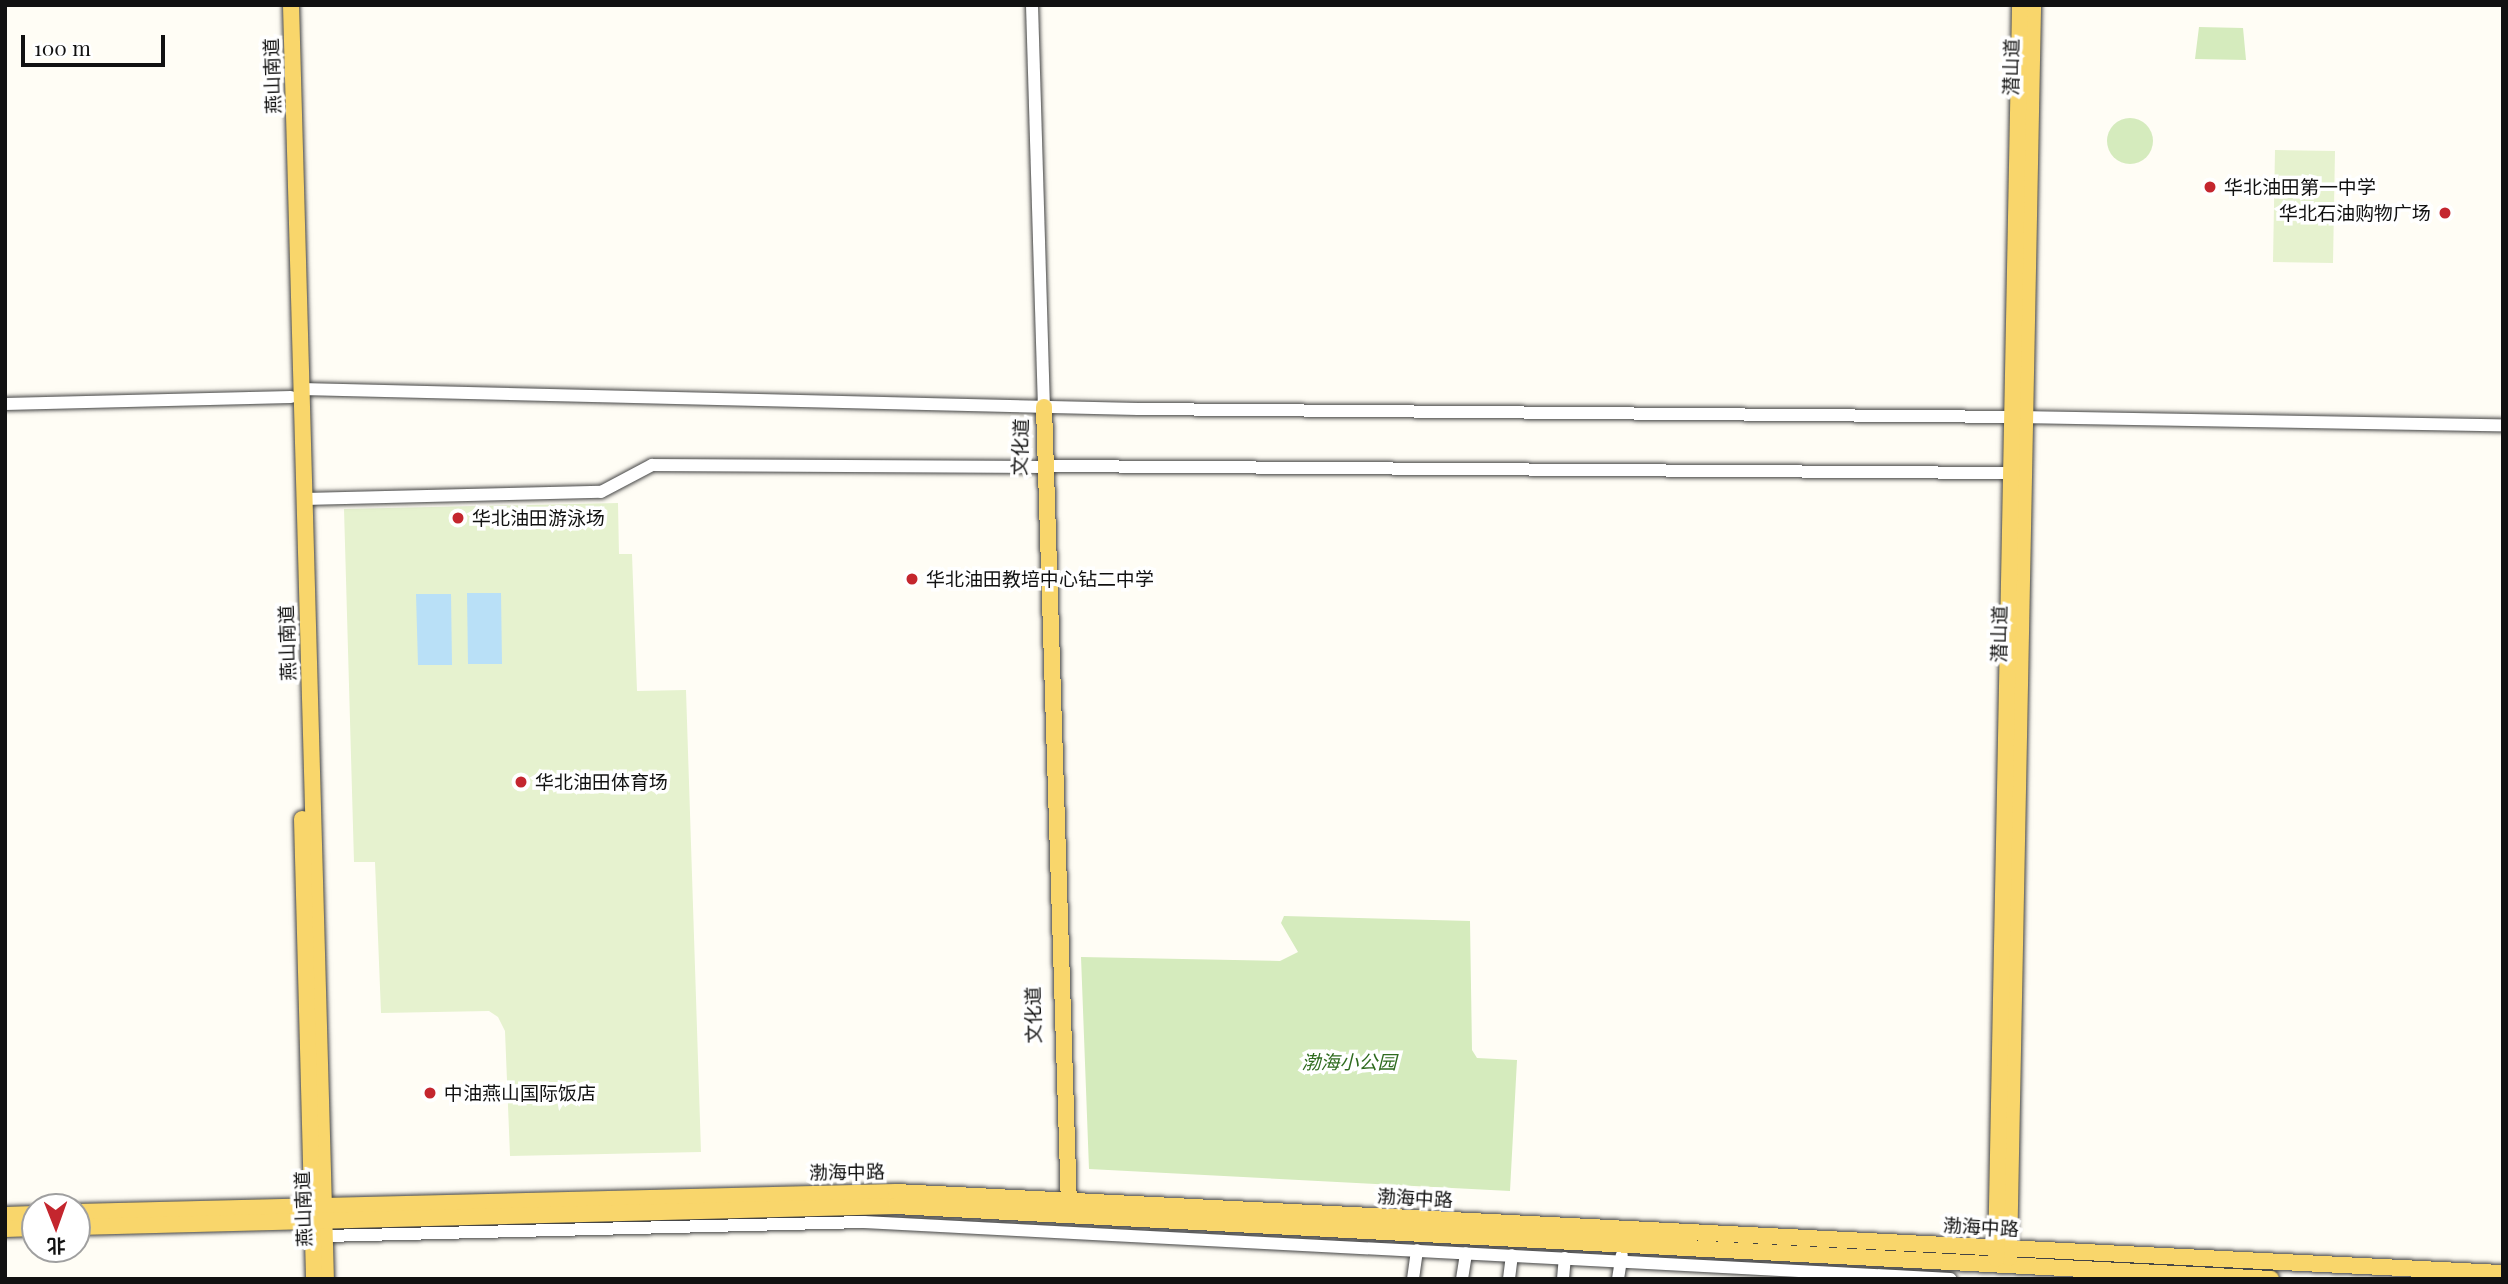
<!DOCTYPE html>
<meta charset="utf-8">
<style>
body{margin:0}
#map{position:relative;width:2508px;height:1284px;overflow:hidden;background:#fffdf5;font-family:"Playfair Display","Noto Sans SC",serif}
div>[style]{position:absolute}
.green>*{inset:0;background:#d5ebbd}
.round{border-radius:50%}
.pitch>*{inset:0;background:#e6f2cf}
.water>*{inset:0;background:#b9e0f7}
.roads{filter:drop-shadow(0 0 2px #444) drop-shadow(0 0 2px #444)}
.minor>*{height:12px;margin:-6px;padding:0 6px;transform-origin:6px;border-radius:6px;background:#fff}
.major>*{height:16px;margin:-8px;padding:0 8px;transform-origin:8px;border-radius:8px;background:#f9d66b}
.dots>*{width:19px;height:19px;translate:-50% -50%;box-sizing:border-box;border:4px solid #fff;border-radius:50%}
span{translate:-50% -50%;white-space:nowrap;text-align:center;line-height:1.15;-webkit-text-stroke:7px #fff;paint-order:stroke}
.street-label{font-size:19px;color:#111}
.poi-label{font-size:19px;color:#111}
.left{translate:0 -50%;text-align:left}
.right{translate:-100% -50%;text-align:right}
.park-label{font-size:19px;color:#2f6b1f;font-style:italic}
.frame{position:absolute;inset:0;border:7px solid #111;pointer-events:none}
.north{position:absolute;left:21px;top:1193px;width:70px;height:70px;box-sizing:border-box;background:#fff;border:2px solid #a0a0a0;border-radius:50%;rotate:179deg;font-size:19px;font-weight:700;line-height:28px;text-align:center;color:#111}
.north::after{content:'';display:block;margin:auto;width:24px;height:32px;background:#c4262e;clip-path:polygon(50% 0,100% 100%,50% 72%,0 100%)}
.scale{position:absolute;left:21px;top:35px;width:144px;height:32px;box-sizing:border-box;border:4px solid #111;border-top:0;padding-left:9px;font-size:21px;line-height:24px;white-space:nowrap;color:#111;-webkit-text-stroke:5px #fff;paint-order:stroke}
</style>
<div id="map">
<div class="green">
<div style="clip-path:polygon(2199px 27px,2243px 28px,2246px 60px,2195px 59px)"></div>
<div class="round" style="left:2107px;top:118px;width:46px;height:46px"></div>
<div style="clip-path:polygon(1284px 916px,1470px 921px,1472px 1050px,1477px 1058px,1517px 1060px,1510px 1191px,1089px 1169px,1081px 957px,1280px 961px,1298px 952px,1281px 923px)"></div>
</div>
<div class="pitch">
<div style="clip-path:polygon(2275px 150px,2335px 151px,2333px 263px,2273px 262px)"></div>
<div style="clip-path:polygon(618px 503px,619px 554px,632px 554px,637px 691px,686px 690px,701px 1152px,510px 1156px,505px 1031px,498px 1017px,489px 1011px,381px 1013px,375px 862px,354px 862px,344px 509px)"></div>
</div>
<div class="water">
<div style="clip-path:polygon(467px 593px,501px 593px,502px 664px,468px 664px)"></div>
<div style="clip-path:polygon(416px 594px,451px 594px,452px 665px,418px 665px)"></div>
</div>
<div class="roads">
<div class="minor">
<div style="left:1032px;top:5px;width:402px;rotate:88.3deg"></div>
<div style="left:301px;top:389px;width:837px;rotate:1.37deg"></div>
<div style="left:1138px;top:409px;width:874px;rotate:0.52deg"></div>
<div style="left:5px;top:404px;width:286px;rotate:-1.4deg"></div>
<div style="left:2024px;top:417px;width:479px;rotate:1deg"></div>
<div style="left:1050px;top:466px;width:961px;rotate:0.42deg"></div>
<div style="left:304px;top:499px;width:297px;rotate:-1.4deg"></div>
<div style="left:601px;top:492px;width:58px;rotate:-27.9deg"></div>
<div style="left:652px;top:465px;width:387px;rotate:0.3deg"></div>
<div style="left:325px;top:1236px;width:539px;rotate:-1.49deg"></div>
<div style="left:864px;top:1222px;width:1088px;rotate:3deg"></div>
<div style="left:1413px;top:1279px;width:29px;rotate:-82deg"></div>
<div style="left:1462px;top:1279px;width:26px;rotate:-81deg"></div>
<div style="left:1509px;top:1279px;width:24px;rotate:-83deg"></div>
<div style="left:1563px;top:1279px;width:21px;rotate:-85deg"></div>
<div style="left:1618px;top:1279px;width:24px;rotate:-81deg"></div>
</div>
<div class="major">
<div style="left:291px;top:5px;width:1274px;rotate:88.43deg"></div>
<div style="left:1044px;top:407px;width:802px;rotate:88.21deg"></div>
<div style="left:302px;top:819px;width:460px;rotate:88.5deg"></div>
<div style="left:77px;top:1212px;width:819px;rotate:-1.4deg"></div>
<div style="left:896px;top:1192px;width:1609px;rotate:2.89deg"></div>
<div style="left:5px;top:1215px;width:30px;rotate:-2deg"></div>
<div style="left:77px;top:1227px;width:819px;rotate:-1.47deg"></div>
<div style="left:896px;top:1206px;width:1377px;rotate:3.04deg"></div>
<div style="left:5px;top:1229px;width:30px;rotate:-2deg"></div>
<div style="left:2009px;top:1258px;width:1253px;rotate:-88.9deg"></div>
<div style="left:1996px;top:1259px;width:1254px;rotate:-88.9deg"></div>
</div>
</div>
<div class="dots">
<div style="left:2210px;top:187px;background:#c4262e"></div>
<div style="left:2445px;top:213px;background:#c4262e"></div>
<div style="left:458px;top:518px;background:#c4262e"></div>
<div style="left:912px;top:579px;background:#c4262e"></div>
<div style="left:521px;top:782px;background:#c4262e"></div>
<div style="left:430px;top:1093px;background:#c4262e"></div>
</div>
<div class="street-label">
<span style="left:2011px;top:67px;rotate:-89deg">潜山道</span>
<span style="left:272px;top:76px;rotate:-92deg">燕山南道</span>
<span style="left:1020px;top:447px;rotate:-88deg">文化道</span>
<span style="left:1999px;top:634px;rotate:-89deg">潜山道</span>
<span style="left:287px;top:643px;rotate:-92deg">燕山南道</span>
<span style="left:1033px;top:1015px;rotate:-91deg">文化道</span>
<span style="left:847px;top:1172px;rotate:-1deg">渤海中路</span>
<span style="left:1415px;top:1198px;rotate:3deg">渤海中路</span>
<span style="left:303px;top:1209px;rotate:-92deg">燕山南道</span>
<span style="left:1981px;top:1227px;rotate:3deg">渤海中路</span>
</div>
<div class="poi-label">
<span class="left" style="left:2224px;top:187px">华北油田第一中学</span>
<span class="right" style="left:2431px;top:213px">华北石油购物广场</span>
<span class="left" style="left:472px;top:518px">华北油田游泳场</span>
<span class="left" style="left:926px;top:579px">华北油田教培中心钻二中学</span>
<span class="left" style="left:535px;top:782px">华北油田体育场</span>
<span class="left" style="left:444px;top:1093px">中油燕山国际饭店</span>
</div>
<div class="park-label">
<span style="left:1349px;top:1062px">渤海小公园</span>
</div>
<div class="frame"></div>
<div class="north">北</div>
<div class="scale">100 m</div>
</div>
